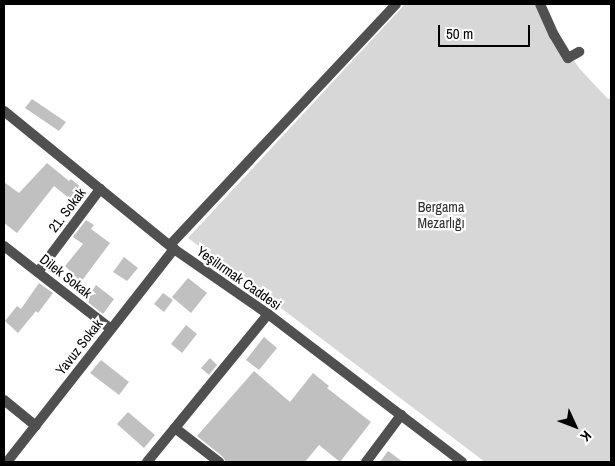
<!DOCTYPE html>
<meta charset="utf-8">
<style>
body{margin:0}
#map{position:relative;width:615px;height:466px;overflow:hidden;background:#fff;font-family:"Archivo Narrow",sans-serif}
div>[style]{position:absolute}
.green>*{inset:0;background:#d7d7d7}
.building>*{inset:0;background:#c0c0c0}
.minor>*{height:10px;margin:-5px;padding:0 5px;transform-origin:5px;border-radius:5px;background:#505050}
.tertiary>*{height:10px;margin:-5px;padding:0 5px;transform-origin:5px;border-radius:5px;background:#505050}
span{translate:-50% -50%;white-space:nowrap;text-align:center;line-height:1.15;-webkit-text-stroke:4.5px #fff;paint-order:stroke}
.park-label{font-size:14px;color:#2e2e2e}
.street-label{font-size:14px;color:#000}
.frame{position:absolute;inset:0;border:5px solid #000;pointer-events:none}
.north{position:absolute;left:550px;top:401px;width:50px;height:50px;-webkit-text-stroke:4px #fff;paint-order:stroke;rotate:133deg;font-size:14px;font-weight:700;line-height:20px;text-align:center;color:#000}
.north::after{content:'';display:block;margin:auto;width:18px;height:22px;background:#000;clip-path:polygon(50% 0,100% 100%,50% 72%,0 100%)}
.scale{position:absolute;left:438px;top:25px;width:92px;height:22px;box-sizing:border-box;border:2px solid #000;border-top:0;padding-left:6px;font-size:15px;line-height:18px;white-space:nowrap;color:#000;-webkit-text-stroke:4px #fff;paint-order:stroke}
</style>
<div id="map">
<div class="green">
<div style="clip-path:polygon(405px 4px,537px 4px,579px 68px,608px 99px,611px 98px,611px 462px,485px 462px,188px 238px)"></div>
</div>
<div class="building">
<div style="clip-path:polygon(32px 99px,66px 122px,59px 131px,25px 108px)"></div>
<div style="clip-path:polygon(47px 163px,69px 181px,71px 179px,84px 190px,75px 203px,54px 186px,17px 233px,4px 223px,4px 182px,19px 193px)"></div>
<div style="clip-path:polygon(86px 220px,94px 225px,91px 229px,110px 243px,81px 282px,65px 266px,83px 244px,73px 237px)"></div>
<div style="clip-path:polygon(124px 257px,138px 268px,127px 281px,113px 272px)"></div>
<div style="clip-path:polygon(188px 278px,207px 293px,191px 313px,172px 297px)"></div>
<div style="clip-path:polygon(39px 283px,53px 293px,38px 313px,36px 311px,18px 333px,5px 321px,17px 306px,21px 309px)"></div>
<div style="clip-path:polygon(96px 285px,114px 299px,103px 314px,86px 301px)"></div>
<div style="clip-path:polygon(163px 293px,173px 300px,164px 312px,154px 304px)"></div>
<div style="clip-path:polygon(186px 325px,197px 334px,182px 353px,171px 344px)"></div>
<div style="clip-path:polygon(264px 337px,277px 348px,259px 370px,246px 360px)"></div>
<div style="clip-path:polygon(210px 358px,217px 365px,209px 375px,201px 368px)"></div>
<div style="clip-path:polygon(101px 360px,129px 382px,119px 395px,90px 373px)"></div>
<div style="clip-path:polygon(254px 371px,290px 402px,313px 373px,329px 386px,327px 388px,371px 422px,340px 462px,319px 445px,305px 462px,226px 462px,223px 457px,197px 436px)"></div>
<div style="clip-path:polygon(128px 412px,155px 435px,144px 448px,117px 424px)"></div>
<div style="clip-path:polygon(388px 451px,403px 462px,380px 462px)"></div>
</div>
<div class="minor">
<div style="left:540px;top:4px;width:34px;rotate:66deg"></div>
<div style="left:554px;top:35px;width:27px;rotate:59deg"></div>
<div style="left:568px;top:58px;width:13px;rotate:-29deg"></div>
<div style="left:170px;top:245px;width:330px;rotate:-46.8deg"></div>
<div style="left:4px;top:246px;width:135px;rotate:37.8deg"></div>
<div style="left:38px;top:272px;width:104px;rotate:-53.2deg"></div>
<div style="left:4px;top:400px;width:41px;rotate:39.1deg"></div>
<div style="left:175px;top:428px;width:56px;rotate:37.7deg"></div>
<div style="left:7px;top:462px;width:271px;rotate:-51.9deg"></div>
<div style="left:147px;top:462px;width:191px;rotate:-50.7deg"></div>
<div style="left:366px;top:462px;width:59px;rotate:-53.3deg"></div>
</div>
<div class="tertiary">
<div style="left:4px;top:111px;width:219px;rotate:39.1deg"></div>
<div style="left:174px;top:249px;width:114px;rotate:34.7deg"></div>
<div style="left:268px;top:314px;width:244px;rotate:37.3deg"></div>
</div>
<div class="park-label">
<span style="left:441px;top:215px">Bergama<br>Mezarlığı</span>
</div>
<div class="street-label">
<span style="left:67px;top:210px;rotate:-53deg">21. Sokak</span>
<span style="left:66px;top:276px;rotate:38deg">Dilek Sokak</span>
<span style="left:239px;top:278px;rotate:35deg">Yeşilırmak Caddesi</span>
<span style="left:79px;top:347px;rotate:-52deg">Yavuz Sokak</span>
</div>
<div class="frame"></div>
<div class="north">K</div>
<div class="scale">50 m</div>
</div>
